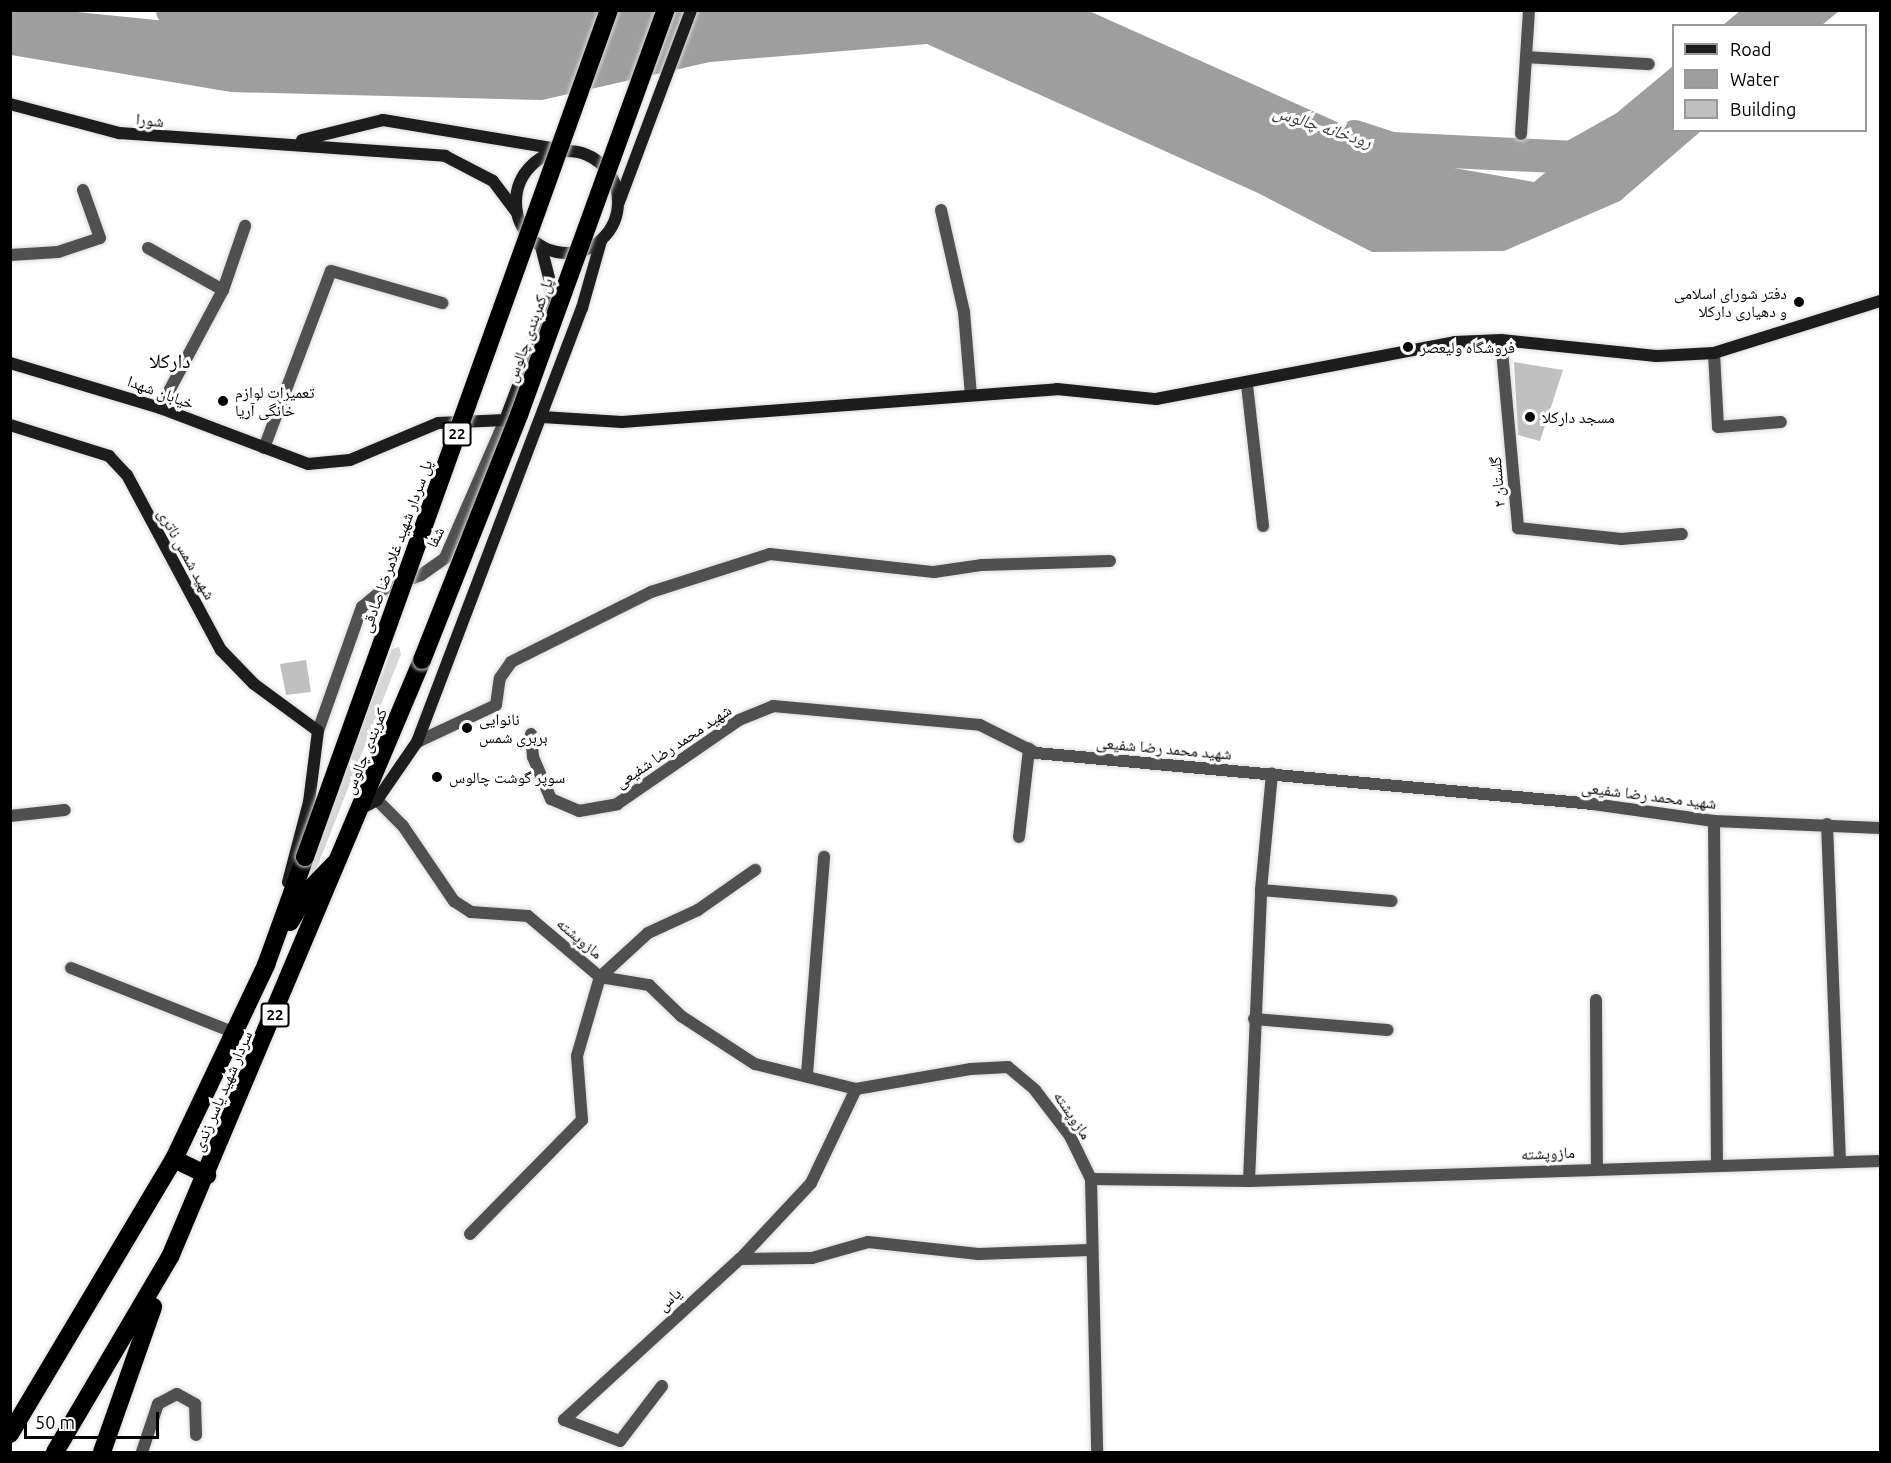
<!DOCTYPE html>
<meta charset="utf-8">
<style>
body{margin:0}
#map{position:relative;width:1891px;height:1463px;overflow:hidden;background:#fff;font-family:Ubuntu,"Noto Naskh Arabic",sans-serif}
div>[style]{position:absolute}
.green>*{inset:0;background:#d7d7d7}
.water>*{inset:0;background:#9e9e9e}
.river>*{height:33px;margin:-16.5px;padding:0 16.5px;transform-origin:16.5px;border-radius:16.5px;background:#9e9e9e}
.building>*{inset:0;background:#c0c0c0}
.roads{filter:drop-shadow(0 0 2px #dbdbdb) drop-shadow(0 0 2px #dbdbdb)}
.street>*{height:12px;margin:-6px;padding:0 6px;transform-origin:6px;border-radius:6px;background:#505050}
.secondary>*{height:12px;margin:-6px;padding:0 6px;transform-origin:6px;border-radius:6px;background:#1d1d1d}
.secondary>.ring{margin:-6px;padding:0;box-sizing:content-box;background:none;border:12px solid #1d1d1d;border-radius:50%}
.highway>*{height:18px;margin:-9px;padding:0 9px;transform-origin:9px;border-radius:9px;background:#000}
.bridges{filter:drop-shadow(0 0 2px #dbdbdb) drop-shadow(0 0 2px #dbdbdb)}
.highway-bridge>*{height:18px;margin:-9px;padding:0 9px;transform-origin:9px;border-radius:9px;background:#000}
.dots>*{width:16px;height:16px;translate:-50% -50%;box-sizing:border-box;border:3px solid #fff;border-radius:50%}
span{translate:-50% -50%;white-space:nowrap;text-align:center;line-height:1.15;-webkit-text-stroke:6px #fff;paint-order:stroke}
.shield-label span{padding:2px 4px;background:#fff;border:2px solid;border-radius:4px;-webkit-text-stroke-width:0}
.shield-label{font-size:15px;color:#000;font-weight:700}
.street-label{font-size:16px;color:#000}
.poi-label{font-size:16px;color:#000}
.right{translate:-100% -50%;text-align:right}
.left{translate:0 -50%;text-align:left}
.water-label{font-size:18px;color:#3f3f3f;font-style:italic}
.quarter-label{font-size:20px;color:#000}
.frame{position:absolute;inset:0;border:12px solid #000;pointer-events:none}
.legend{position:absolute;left:1672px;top:24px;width:195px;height:108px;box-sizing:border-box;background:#fff;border:2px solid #999;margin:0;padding:8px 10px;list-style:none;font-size:18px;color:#000}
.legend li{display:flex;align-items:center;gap:12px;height:30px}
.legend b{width:30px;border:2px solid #999}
.scale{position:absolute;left:24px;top:1412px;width:135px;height:27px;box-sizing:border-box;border:3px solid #000;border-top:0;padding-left:8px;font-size:18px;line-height:21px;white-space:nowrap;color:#000;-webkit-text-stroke:4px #fff;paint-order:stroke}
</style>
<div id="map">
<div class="green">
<div style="clip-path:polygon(399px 647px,401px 654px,310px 885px,301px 881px,392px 649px)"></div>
</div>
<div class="water">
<div style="clip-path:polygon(367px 10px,1089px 11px,1431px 164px,1534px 182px,1673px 66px,1674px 130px,1701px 131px,1620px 201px,1504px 251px,1372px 252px,1258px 193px,927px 44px,710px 62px,542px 100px,231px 92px,11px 55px,10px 11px,67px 11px,285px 33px)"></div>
<div style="clip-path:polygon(1741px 10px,1839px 10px,1839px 11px,1822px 25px,1723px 25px)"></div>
</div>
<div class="river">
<div style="left:172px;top:10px;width:130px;rotate:5.8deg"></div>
<div style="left:301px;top:23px;width:70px;rotate:-2.5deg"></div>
<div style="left:1354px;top:136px;width:38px;rotate:18deg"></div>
<div style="left:1390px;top:148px;width:181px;rotate:2.8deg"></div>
<div style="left:1571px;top:157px;width:118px;rotate:-29.4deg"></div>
</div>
<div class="building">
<div style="clip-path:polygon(1514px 362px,1563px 370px,1540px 441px,1518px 435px)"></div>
<div style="clip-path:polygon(306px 660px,311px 692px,286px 695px,280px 664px)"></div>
</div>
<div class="roads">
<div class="street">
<div style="left:1526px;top:57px;width:123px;rotate:3.3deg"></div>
<div style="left:1521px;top:134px;width:124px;rotate:-86.3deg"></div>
<div style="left:941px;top:210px;width:105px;rotate:77.3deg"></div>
<div style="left:964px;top:312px;width:83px;rotate:85.2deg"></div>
<div style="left:148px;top:248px;width:86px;rotate:29.2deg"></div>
<div style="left:10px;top:255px;width:48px;rotate:-3.6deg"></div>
<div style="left:58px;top:252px;width:44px;rotate:-18.4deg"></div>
<div style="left:100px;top:238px;width:51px;rotate:-109.5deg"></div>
<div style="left:1501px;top:340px;width:189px;rotate:84.8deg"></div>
<div style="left:1518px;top:528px;width:104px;rotate:6.1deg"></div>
<div style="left:1621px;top:539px;width:61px;rotate:-4.7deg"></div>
<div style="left:1714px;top:353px;width:74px;rotate:86.9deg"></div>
<div style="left:1718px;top:427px;width:63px;rotate:-4.5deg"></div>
<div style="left:1247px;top:385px;width:142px;rotate:83.5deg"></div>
<div style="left:160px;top:408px;width:134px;rotate:-61.9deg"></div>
<div style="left:223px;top:290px;width:68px;rotate:-71deg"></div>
<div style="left:264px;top:448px;width:189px;rotate:-69.3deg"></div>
<div style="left:331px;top:271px;width:116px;rotate:16.1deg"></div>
<div style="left:318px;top:731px;width:132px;rotate:-70.5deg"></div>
<div style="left:362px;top:607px;width:26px;rotate:-40deg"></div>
<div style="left:382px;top:590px;width:42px;rotate:-21deg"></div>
<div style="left:421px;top:575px;width:29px;rotate:-35deg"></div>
<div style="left:445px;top:558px;width:150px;rotate:-66.5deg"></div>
<div style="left:531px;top:734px;width:23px;rotate:85deg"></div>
<div style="left:533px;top:757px;width:46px;rotate:66.8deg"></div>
<div style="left:551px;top:799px;width:30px;rotate:23deg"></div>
<div style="left:579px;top:811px;width:39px;rotate:-10deg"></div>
<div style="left:617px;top:804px;width:148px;rotate:-34.5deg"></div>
<div style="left:739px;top:720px;width:37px;rotate:-22deg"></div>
<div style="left:773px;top:706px;width:208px;rotate:5.2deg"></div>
<div style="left:980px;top:725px;width:63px;rotate:26.6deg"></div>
<div style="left:1036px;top:753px;width:559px;rotate:5.23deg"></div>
<div style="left:1593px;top:804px;width:122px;rotate:8deg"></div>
<div style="left:1714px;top:821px;width:166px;rotate:2.4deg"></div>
<div style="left:417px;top:742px;width:87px;rotate:-25.1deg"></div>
<div style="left:496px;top:705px;width:27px;rotate:-82deg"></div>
<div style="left:500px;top:678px;width:19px;rotate:-55deg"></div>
<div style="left:511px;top:662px;width:157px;rotate:-26.6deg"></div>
<div style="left:651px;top:592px;width:125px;rotate:-17.7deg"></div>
<div style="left:770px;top:554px;width:165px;rotate:6.3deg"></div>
<div style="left:934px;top:572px;width:49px;rotate:-8.3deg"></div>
<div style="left:982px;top:565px;width:128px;rotate:-1.8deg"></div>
<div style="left:377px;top:800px;width:37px;rotate:45deg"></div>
<div style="left:403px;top:826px;width:91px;rotate:55.8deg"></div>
<div style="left:454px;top:901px;width:20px;rotate:33deg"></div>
<div style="left:471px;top:912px;width:57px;rotate:4deg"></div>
<div style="left:528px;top:916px;width:94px;rotate:40.3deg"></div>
<div style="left:600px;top:977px;width:50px;rotate:9.3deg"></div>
<div style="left:649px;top:985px;width:45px;rotate:44.1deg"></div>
<div style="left:681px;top:1016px;width:88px;rotate:33deg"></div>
<div style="left:755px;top:1064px;width:104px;rotate:13.9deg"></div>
<div style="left:856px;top:1089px;width:117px;rotate:-9.9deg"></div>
<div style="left:971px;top:1069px;width:37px;rotate:-3deg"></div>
<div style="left:1008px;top:1067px;width:35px;rotate:40deg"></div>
<div style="left:1035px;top:1090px;width:58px;rotate:52.7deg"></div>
<div style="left:1070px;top:1136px;width:48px;rotate:64deg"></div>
<div style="left:1091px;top:1179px;width:158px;rotate:0.7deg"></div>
<div style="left:1249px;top:1181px;width:631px;rotate:-1.82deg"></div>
<div style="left:10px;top:816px;width:55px;rotate:-6.2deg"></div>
<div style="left:1714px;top:821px;width:345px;rotate:89.5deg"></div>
<div style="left:1827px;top:824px;width:338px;rotate:87.8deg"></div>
<div style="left:1019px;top:837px;width:89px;rotate:-83.5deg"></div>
<div style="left:1261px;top:890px;width:131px;rotate:4.8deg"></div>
<div style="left:71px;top:968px;width:174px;rotate:21.6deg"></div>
<div style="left:1596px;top:1000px;width:167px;rotate:89.7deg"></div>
<div style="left:1254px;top:1019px;width:134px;rotate:4.7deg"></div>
<div style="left:807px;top:1074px;width:218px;rotate:-85.5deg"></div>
<div style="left:1091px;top:1179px;width:273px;rotate:88.7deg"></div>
<div style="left:1249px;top:1181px;width:291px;rotate:-87.6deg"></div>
<div style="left:1261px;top:890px;width:117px;rotate:-84.6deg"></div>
<div style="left:470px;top:1234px;width:160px;rotate:-45.5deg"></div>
<div style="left:582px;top:1120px;width:64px;rotate:-94.5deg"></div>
<div style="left:577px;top:1056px;width:82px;rotate:-73.8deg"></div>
<div style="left:600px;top:977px;width:65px;rotate:-42.5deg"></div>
<div style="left:648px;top:933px;width:55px;rotate:-24.7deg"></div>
<div style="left:698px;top:910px;width:70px;rotate:-35.1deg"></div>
<div style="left:740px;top:1259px;width:72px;rotate:-0.8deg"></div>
<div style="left:812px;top:1258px;width:58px;rotate:-15.9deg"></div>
<div style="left:868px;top:1242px;width:111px;rotate:6.2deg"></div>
<div style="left:978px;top:1254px;width:111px;rotate:-2.1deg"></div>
<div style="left:662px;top:1386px;width:69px;rotate:127.4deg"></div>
<div style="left:620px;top:1441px;width:60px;rotate:-159.4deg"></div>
<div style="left:564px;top:1420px;width:239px;rotate:-42.5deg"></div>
<div style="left:740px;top:1259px;width:104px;rotate:-46.9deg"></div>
<div style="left:811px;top:1183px;width:104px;rotate:-64.4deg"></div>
<div style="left:142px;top:1452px;width:51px;rotate:-71.6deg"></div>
<div style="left:158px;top:1404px;width:21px;rotate:-28deg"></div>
<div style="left:177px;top:1394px;width:21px;rotate:29deg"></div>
<div style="left:195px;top:1404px;width:31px;rotate:88deg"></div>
</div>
<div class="secondary">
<div style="left:10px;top:104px;width:113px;rotate:14.9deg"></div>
<div style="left:119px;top:133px;width:327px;rotate:4deg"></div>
<div style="left:445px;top:156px;width:54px;rotate:27.5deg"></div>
<div style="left:493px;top:181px;width:39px;rotate:53deg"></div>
<div style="left:302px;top:140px;width:83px;rotate:-13.9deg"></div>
<div style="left:383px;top:120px;width:178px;rotate:9.4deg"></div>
<div class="ring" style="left:516px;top:151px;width:90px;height:90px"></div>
<div style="left:619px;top:202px;width:205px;rotate:-69.4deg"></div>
<div style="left:10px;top:363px;width:157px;rotate:16.7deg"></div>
<div style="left:160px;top:408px;width:158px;rotate:20.7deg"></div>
<div style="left:308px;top:464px;width:42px;rotate:-5.4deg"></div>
<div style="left:350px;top:460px;width:95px;rotate:-22.8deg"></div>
<div style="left:438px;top:423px;width:67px;rotate:-2.6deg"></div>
<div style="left:505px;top:420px;width:136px;rotate:-69.3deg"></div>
<div style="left:553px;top:293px;width:48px;rotate:-104.6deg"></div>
<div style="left:542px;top:417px;width:80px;rotate:3.6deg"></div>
<div style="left:622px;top:422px;width:436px;rotate:-4.3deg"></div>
<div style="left:1057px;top:389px;width:100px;rotate:5.8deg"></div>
<div style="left:1156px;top:399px;width:304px;rotate:-10.8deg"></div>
<div style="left:1455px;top:342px;width:46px;rotate:-2.5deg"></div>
<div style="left:1501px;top:340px;width:156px;rotate:5.9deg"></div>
<div style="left:1656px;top:356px;width:58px;rotate:-3deg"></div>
<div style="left:1714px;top:353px;width:174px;rotate:-17.4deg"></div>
<div style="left:10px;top:425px;width:104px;rotate:17.4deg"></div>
<div style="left:109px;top:456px;width:26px;rotate:47deg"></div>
<div style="left:127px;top:475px;width:199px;rotate:61.8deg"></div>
<div style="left:221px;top:650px;width:47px;rotate:45.9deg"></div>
<div style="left:254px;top:684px;width:79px;rotate:36.3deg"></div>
<div style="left:318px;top:731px;width:72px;rotate:97.2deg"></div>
<div style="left:309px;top:802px;width:83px;rotate:104.7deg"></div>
<div style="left:364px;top:807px;width:15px;rotate:-28deg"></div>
<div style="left:377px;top:800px;width:70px;rotate:-55.4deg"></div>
<div style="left:417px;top:742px;width:464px;rotate:-69.2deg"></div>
<div style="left:582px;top:308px;width:70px;rotate:-74.2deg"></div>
</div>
<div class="highway">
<div style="left:290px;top:922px;width:37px;rotate:-59deg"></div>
<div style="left:309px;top:890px;width:37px;rotate:-46deg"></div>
<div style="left:174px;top:1159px;width:37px;rotate:26deg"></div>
<div style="left:10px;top:1434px;width:320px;rotate:-59.2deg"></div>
<div style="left:174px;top:1159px;width:215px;rotate:-64.6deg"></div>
<div style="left:266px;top:965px;width:115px;rotate:-70.1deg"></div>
<div style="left:55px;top:1452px;width:226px;rotate:-59.5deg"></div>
<div style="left:170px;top:1257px;width:648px;rotate:-67.11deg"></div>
<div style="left:102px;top:1452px;width:154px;rotate:-70.6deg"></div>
</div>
</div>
<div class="bridges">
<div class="highway-bridge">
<div style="left:422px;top:660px;width:264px;rotate:-68.4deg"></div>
<div style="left:519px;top:415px;width:431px;rotate:-70.1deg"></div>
<div style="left:305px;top:857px;width:900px;rotate:-70.26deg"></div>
</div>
</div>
<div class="dots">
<div style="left:1799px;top:302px;background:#000"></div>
<div style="left:1408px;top:347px;background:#000"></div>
<div style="left:223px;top:401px;background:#000"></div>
<div style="left:1530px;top:417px;background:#000"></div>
<div style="left:467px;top:728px;background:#000"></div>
<div style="left:437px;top:777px;background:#000"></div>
</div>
<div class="shield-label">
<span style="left:457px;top:434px">22</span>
<span style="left:275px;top:1015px">22</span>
</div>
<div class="street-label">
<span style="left:150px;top:120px;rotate:6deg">شورا</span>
<span style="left:529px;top:330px;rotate:-70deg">پل کمربندی چالوس</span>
<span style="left:161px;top:392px;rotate:20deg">خیابان شهدا</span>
<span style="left:1497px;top:482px;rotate:-95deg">گلستان ۲</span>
<span style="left:435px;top:537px;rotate:-64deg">شفا</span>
<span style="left:396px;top:546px;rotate:-70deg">پل سردار شهید غلامرضا صادقی</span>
<span style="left:187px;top:554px;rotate:61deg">شهید شمس ناتری</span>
<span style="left:673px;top:746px;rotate:-34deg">شهید محمد رضا شفیعی</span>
<span style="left:1164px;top:748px;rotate:5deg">شهید محمد رضا شفیعی</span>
<span style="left:365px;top:751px;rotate:-68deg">کمربندی چالوس</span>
<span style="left:1649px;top:795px;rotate:7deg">شهید محمد رضا شفیعی</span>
<span style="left:580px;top:938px;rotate:40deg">مازوپشته</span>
<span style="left:222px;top:1091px;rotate:-67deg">سردار شهید یاسر زندی</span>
<span style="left:1073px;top:1115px;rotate:56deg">مازوپشته</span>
<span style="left:1548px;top:1153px;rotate:-2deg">مازوپشته</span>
<span style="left:669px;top:1299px;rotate:-42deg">یاس</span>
</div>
<div class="poi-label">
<span class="right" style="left:1787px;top:302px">دفتر شورای اسلامی<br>و دهیاری دارکلا</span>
<span class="left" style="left:1420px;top:347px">فروشگاه ولیعصر</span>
<span class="left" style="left:235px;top:401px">تعمیرات لوازم<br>خانگی آریا</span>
<span class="left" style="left:1542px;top:417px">مسجد دارکلا</span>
<span class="left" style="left:479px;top:728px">نانوایی<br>بربری شمس</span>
<span class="left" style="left:449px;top:777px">سوپر گوشت چالوس</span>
</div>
<div class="water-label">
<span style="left:1323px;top:126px;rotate:18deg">رودخانه چالوس</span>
</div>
<div class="quarter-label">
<span style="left:170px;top:360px">دارکلا</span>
</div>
<div class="frame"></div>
<ul class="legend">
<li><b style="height:8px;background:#1d1d1d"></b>Road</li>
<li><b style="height:16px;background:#9e9e9e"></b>Water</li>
<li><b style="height:16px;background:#c0c0c0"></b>Building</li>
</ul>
<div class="scale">50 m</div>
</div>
